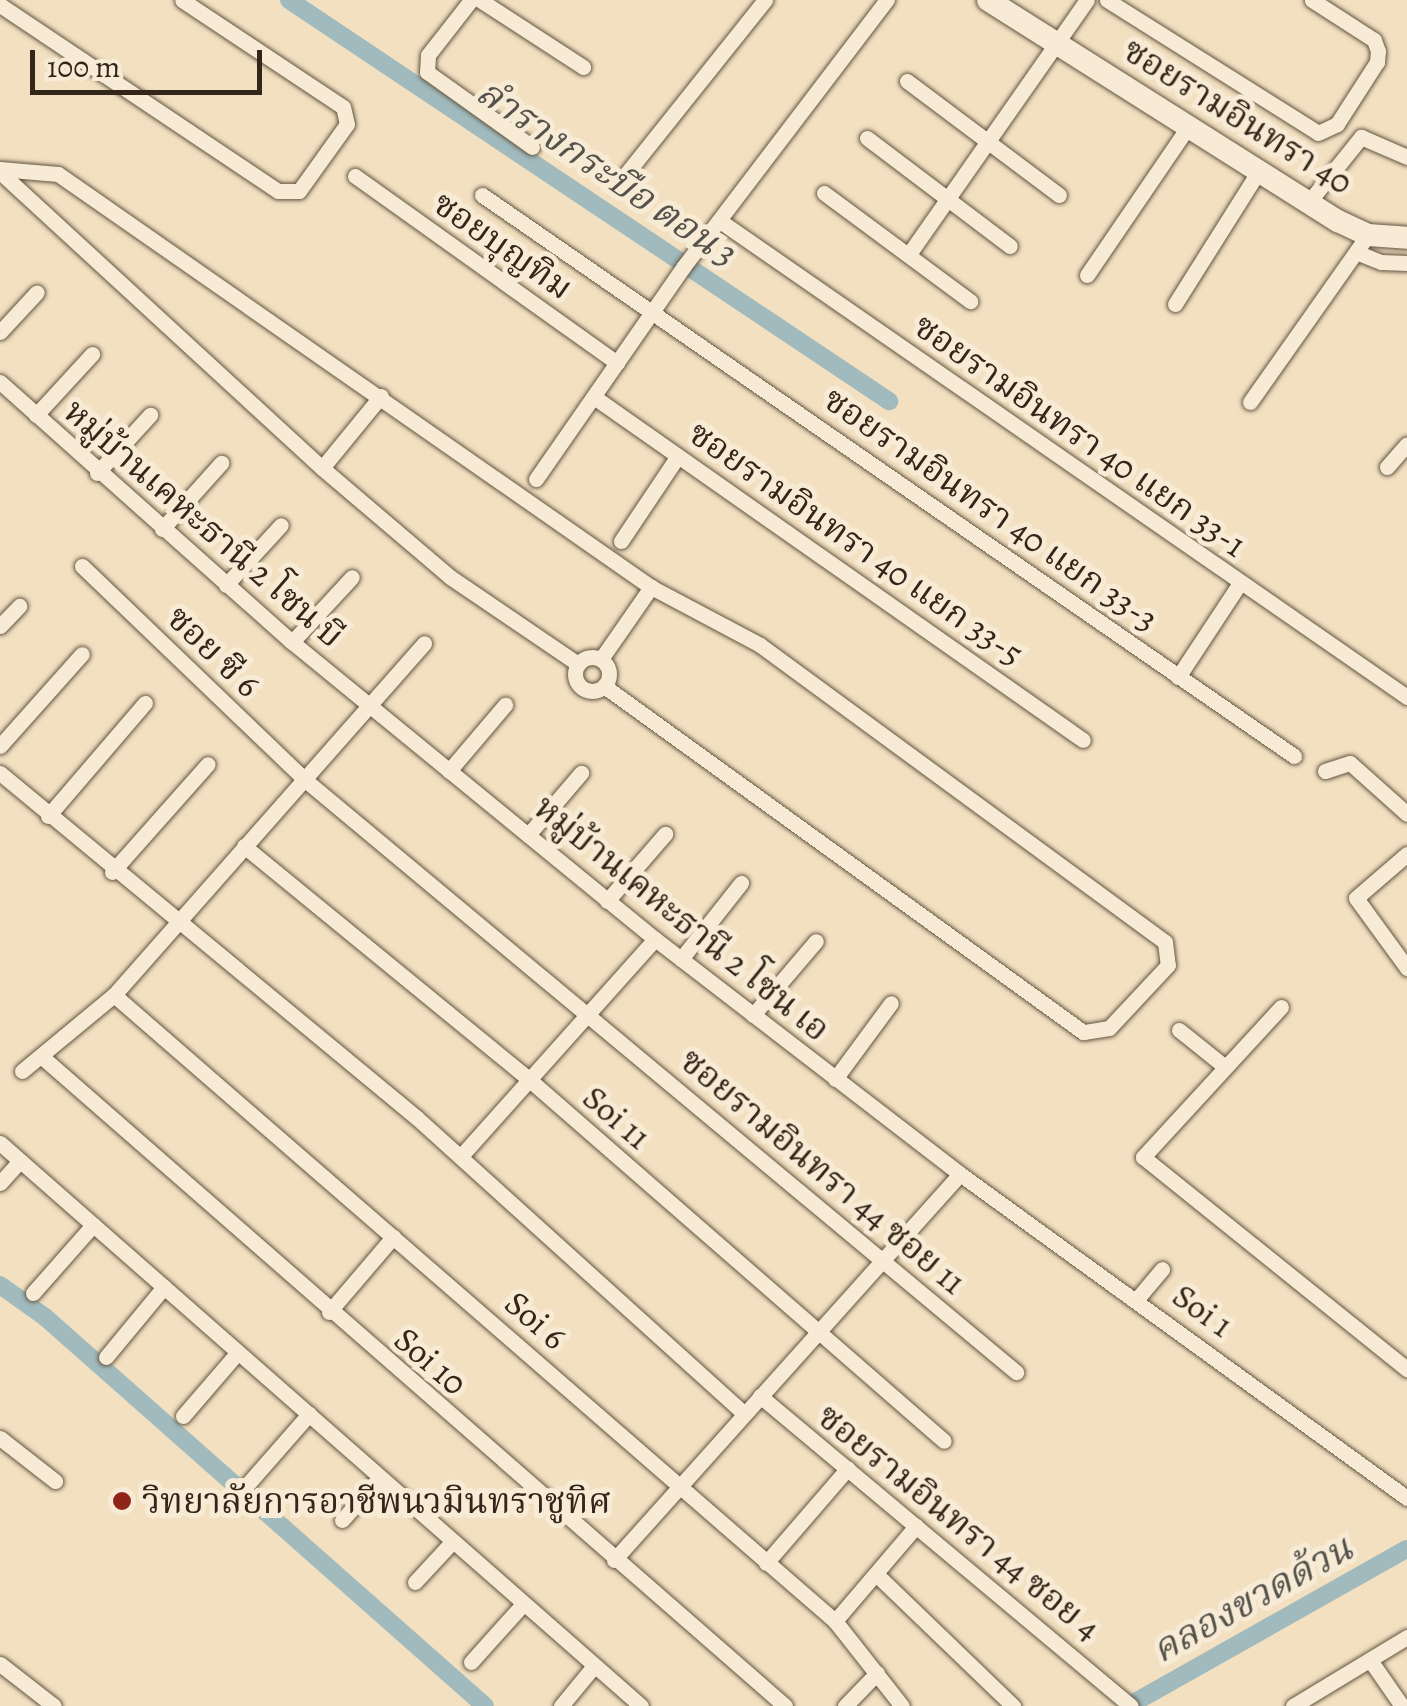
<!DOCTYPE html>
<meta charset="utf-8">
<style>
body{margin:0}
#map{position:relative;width:1407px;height:1706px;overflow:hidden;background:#f2e0c0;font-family:Alegreya,"Noto Serif Thai",serif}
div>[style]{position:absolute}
.canal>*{height:18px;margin:-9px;padding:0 9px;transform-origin:9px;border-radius:9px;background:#a0babd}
.roads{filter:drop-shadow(0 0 2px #635442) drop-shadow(0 0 2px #635442)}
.street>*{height:15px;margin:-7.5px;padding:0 7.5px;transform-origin:7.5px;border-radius:7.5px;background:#f7ebd6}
.street>.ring{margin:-7.5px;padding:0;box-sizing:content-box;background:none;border:15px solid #f7ebd6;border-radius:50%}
.secondary>*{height:22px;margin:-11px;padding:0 11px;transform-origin:11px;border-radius:11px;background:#f7ebd6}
.dots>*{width:28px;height:28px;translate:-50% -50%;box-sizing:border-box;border:5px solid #f7ebd6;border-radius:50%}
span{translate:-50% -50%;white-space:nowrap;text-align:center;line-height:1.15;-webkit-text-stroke:10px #f7ebd6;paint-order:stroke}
.street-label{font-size:35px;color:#332518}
.poi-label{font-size:35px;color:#332518}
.left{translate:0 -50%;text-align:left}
.water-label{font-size:38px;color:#54524a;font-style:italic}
.scale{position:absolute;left:30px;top:50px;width:232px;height:45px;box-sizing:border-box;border:5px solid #332518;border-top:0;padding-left:12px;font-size:30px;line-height:35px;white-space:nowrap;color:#332518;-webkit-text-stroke:8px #f7ebd6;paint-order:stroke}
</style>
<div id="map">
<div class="canal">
<div style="left:289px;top:0;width:722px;rotate:33.76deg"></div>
<div style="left:0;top:1285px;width:55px;rotate:35.4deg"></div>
<div style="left:45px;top:1317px;width:587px;rotate:41.48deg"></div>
<div style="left:1128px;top:1706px;width:320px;rotate:-29.4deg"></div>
</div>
<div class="roads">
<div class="street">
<div style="left:471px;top:0;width:70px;rotate:128deg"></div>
<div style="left:428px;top:55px;width:17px;rotate:93deg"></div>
<div style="left:427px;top:72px;width:129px;rotate:35.5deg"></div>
<div style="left:480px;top:0;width:123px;rotate:33deg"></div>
<div style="left:1107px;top:0;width:249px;rotate:32.2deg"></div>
<div style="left:1318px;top:133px;width:21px;rotate:-25deg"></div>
<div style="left:1337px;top:124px;width:74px;rotate:-57.2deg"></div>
<div style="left:1377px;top:62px;width:11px;rotate:-85deg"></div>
<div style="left:1378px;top:51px;width:12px;rotate:-110deg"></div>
<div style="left:1374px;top:40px;width:74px;rotate:-147.2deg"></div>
<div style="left:0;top:5px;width:334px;rotate:33.8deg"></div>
<div style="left:278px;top:191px;width:21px"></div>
<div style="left:299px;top:191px;width:82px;rotate:-54.4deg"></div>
<div style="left:347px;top:124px;width:17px;rotate:-103deg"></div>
<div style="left:343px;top:107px;width:193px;rotate:-146.4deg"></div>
<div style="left:907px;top:81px;width:190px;rotate:36.9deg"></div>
<div style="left:867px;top:138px;width:179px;rotate:37.1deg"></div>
<div style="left:0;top:169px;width:58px;rotate:4.9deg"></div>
<div style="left:58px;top:174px;width:723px;rotate:34.86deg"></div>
<div style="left:651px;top:587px;width:123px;rotate:28deg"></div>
<div style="left:760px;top:645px;width:502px;rotate:36.25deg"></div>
<div style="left:1165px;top:942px;width:23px;rotate:83deg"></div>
<div style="left:1168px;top:965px;width:86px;rotate:133.1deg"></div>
<div style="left:1109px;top:1028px;width:26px;rotate:171deg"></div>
<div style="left:1083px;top:1032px;width:591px;rotate:-144.16deg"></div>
<div style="left:0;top:172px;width:437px;rotate:42.6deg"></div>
<div style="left:322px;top:468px;width:168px;rotate:40.4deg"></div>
<div style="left:450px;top:577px;width:155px;rotate:34.2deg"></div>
<div style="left:355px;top:176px;width:322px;rotate:35.5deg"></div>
<div style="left:618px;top:184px;width:236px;rotate:-51.4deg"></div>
<div style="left:824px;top:193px;width:182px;rotate:36.5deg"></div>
<div style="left:482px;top:195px;width:987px;rotate:34.64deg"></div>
<div style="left:1308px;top:203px;width:85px;rotate:-51.2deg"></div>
<div style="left:1361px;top:137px;width:50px;rotate:23.5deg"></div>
<div style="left:720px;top:221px;width:836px;rotate:34.72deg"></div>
<div style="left:1356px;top:252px;width:27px;rotate:22deg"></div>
<div style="left:1381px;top:262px;width:26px;rotate:2deg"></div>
<div style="left:909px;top:254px;width:310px;rotate:-55deg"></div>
<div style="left:1087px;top:275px;width:179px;rotate:-55.7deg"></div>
<div style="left:1175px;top:304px;width:156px;rotate:-57.8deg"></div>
<div style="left:0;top:332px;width:54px;rotate:-47.2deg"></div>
<div style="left:0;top:382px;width:391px;rotate:41.7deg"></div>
<div style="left:292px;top:642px;width:469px;rotate:39.3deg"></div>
<div style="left:655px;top:939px;width:385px;rotate:37.6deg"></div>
<div style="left:960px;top:1174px;width:552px;rotate:35.94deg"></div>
<div style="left:594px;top:397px;width:597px;rotate:35.05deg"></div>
<div style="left:1250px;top:402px;width:204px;rotate:-54.8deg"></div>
<div style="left:36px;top:415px;width:83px;rotate:-47.4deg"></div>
<div style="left:1387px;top:467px;width:30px;rotate:-49deg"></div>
<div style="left:322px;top:468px;width:93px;rotate:-50.7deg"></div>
<div style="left:97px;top:473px;width:79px;rotate:-47.6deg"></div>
<div style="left:536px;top:479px;width:259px;rotate:-55.2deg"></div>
<div style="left:684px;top:266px;width:335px;rotate:-52.7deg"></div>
<div style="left:162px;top:529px;width:89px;rotate:-48.2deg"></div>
<div style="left:621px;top:541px;width:102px;rotate:-56.2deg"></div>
<div style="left:82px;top:566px;width:308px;rotate:43.8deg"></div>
<div style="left:304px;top:779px;width:927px;rotate:39.79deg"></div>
<div style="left:226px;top:585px;width:81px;rotate:-47.5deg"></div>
<div style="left:0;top:626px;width:28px;rotate:-46deg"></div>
<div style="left:292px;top:642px;width:88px;rotate:-47.3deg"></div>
<div class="ring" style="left:575px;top:657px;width:19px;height:19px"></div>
<div style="left:601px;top:659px;width:88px;rotate:-55.2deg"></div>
<div style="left:1178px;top:677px;width:113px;rotate:-56.6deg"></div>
<div style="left:0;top:746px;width:123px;rotate:-48.3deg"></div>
<div style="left:449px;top:771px;width:87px;rotate:-49.7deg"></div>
<div style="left:1325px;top:771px;width:26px;rotate:-18deg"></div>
<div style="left:1350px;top:763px;width:76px;rotate:41.8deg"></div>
<div style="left:0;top:773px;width:541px;rotate:39.6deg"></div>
<div style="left:417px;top:1118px;width:440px;rotate:42.1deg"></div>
<div style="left:48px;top:816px;width:149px;rotate:-49.4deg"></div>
<div style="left:528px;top:835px;width:82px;rotate:-49.5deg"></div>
<div style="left:244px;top:846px;width:372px;rotate:39.3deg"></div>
<div style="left:532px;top:1082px;width:546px;rotate:41.07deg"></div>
<div style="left:1407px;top:854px;width:67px;rotate:139.2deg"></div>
<div style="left:1356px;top:898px;width:87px;rotate:53.9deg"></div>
<div style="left:112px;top:872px;width:144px;rotate:-48.4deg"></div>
<div style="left:607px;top:901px;width:89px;rotate:-49.1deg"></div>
<div style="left:681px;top:959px;width:97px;rotate:-51.7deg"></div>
<div style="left:114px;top:995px;width:955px;rotate:40.97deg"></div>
<div style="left:835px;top:1621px;width:108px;rotate:51.8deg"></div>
<div style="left:1281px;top:1007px;width:204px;rotate:132.6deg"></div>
<div style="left:1143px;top:1157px;width:339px;rotate:38.8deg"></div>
<div style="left:753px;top:1015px;width:97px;rotate:-49.6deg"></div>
<div style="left:1179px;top:1030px;width:58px;rotate:38.7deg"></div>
<div style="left:41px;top:1056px;width:988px;rotate:41.14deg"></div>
<div style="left:22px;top:1071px;width:119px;rotate:-39.6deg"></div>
<div style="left:114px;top:995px;width:469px;rotate:-48.6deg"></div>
<div style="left:835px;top:1079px;width:94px;rotate:-53.6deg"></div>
<div style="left:0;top:1143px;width:853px;rotate:41.29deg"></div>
<div style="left:461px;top:1156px;width:291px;rotate:-48.2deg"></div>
<div style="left:0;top:1183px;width:30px;rotate:-48deg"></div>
<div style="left:33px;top:1293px;width:91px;rotate:-48.6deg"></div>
<div style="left:1137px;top:1299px;width:39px;rotate:-50deg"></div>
<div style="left:329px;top:1312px;width:99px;rotate:-49.5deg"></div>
<div style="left:106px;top:1357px;width:91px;rotate:-50.4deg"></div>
<div style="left:760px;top:1396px;width:483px;rotate:39.9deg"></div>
<div style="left:183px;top:1416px;width:84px;rotate:-49.3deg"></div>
<div style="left:0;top:1438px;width:70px;rotate:38deg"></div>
<div style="left:246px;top:1486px;width:96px;rotate:-48.8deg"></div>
<div style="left:342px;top:1520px;width:57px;rotate:-47.9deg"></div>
<div style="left:614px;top:1560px;width:518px;rotate:-48.13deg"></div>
<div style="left:766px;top:1563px;width:125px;rotate:-49.2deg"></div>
<div style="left:877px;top:1575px;width:189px;rotate:43.9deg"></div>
<div style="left:415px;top:1582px;width:54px;rotate:-47.2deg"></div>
<div style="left:835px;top:1621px;width:125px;rotate:-49.5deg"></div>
<div style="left:1370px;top:1660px;width:56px;rotate:55.2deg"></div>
<div style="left:471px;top:1662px;width:78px;rotate:-48.1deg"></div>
<div style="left:0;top:1664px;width:68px;rotate:37.9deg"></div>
<div style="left:561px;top:1706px;width:52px;rotate:-50.5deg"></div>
<div style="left:845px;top:1706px;width:46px;rotate:-45.9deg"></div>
<div style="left:1293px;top:1706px;width:133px;rotate:-31.2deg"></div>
</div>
<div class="secondary">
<div style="left:988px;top:0;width:414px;rotate:32.3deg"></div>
<div style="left:1338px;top:221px;width:33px;rotate:25deg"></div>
<div style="left:1368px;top:235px;width:39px;rotate:4deg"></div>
</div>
</div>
<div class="dots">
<div style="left:122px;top:1501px;background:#8f2418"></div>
</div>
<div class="street-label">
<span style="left:1238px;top:116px;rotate:32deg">ซอยรามอินทรา 40</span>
<span style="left:503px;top:245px;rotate:35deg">ซอยบุญทิม</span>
<span style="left:1080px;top:435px;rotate:35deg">ซอยรามอินทรา 40 แยก 33-1</span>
<span style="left:991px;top:509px;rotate:35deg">ซอยรามอินทรา 40 แยก 33-3</span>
<span style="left:204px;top:523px;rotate:41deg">หมู่บ้านเคหะธานี 2 โซน บี</span>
<span style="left:856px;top:543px;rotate:35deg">ซอยรามอินทรา 40 แยก 33-5</span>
<span style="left:214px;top:651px;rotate:44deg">ซอย ซี 6</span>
<span style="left:682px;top:918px;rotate:39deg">หมู่บ้านเคหะธานี 2 โซน เอ</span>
<span style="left:617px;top:1117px;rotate:41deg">Soi 11</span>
<span style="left:823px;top:1171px;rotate:40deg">ซอยรามอินทรา 44 ซอย 11</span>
<span style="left:1203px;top:1310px;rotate:36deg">Soi 1</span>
<span style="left:536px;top:1320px;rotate:41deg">Soi 6</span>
<span style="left:431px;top:1361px;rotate:41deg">Soi 10</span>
<span style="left:959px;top:1522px;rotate:39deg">ซอยรามอินทรา 44 ซอย 4</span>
</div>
<div class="poi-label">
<span class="left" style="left:142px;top:1501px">วิทยาลัยการอาชีพนวมินทราชูทิศ</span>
</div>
<div class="water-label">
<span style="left:607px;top:173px;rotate:34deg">ลำรางกระบือ ตอน 3</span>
<span style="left:1252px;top:1599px;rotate:-29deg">คลองขวดด้วน</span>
</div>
<div class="scale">100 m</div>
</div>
